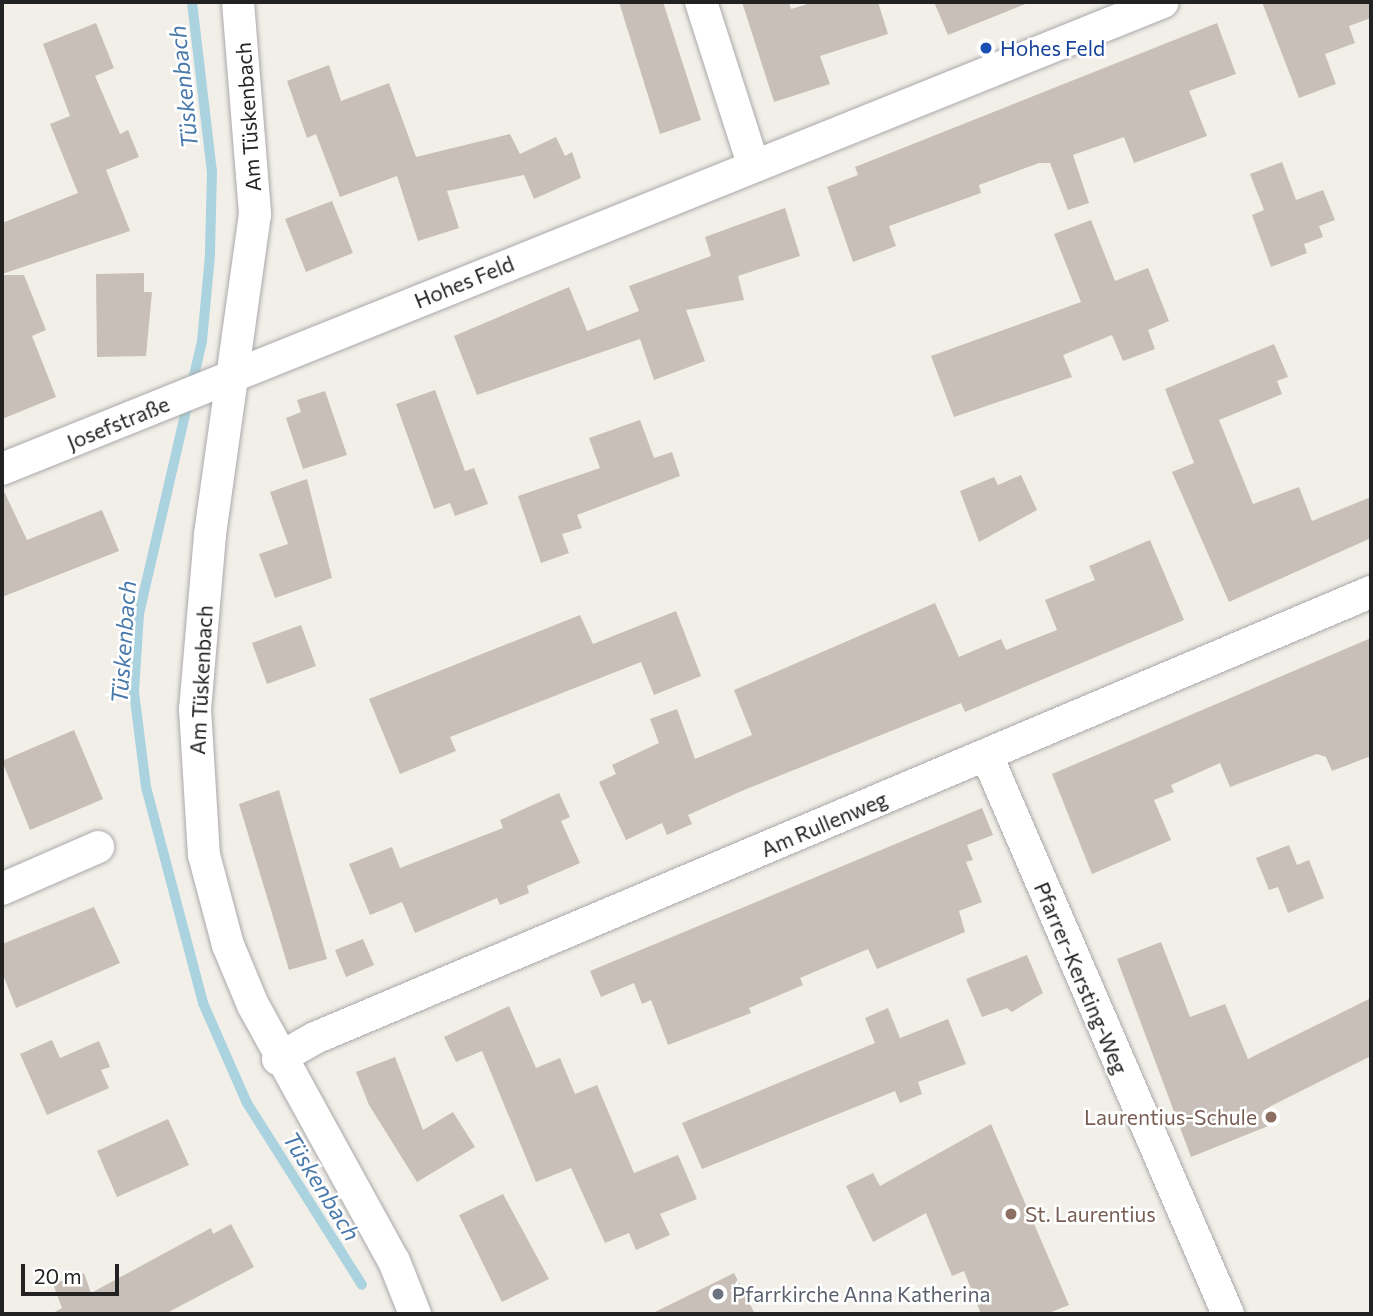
<!DOCTYPE html>
<meta charset="utf-8">
<style>
body{margin:0}
#map{position:relative;width:1373px;height:1316px;overflow:hidden;background:#f2efe9;font-family:Commissioner,sans-serif}
div>[style]{position:absolute}
.stream>*{height:10px;margin:-5px;padding:0 5px;transform-origin:5px;border-radius:5px;background:#aad3df}
.building>*{inset:0;background:#c7bfb8}
.roads{filter:drop-shadow(0 0 2px #a9a9a9) drop-shadow(0 0 2px #a9a9a9)}
.street>*{height:32px;margin:-16px;padding:0 16px;transform-origin:16px;border-radius:16px;background:#fff}
.dots>*{width:19px;height:19px;translate:-50% -50%;box-sizing:border-box;border:4px solid #fff;border-radius:50%}
span{translate:-50% -50%;white-space:nowrap;text-align:center;line-height:1.15;-webkit-text-stroke:5px #fff;paint-order:stroke}
.transit-label{font-size:21px;color:#164399}
.left{translate:0 -50%;text-align:left}
.street-label{font-size:21px;color:#222}
.education-label{font-size:21px;color:#785e54}
.right{translate:-100% -50%;text-align:right}
.worship-label{font-size:21px;color:#5b616d}
.water-label{font-size:23px;color:#4a7aab;font-style:italic}
.frame{position:absolute;inset:0;border:4px solid #222;pointer-events:none}
.scale{position:absolute;left:21px;top:1264px;width:98px;height:32px;box-sizing:border-box;border:4px solid #222;border-top:0;padding-left:9px;font-size:21px;line-height:24px;white-space:nowrap;color:#222;-webkit-text-stroke:5px #fff;paint-order:stroke}
</style>
<div id="map">
<div class="stream">
<div style="left:192px;top:2px;width:170px;rotate:83.3deg"></div>
<div style="left:212px;top:171px;width:84px;rotate:91.4deg"></div>
<div style="left:210px;top:255px;width:86px;rotate:95.3deg"></div>
<div style="left:202px;top:341px;width:280px;rotate:103deg"></div>
<div style="left:139px;top:614px;width:78px;rotate:93.7deg"></div>
<div style="left:134px;top:692px;width:96px;rotate:82.8deg"></div>
<div style="left:146px;top:787px;width:223px;rotate:75.2deg"></div>
<div style="left:203px;top:1003px;width:109px;rotate:66.3deg"></div>
<div style="left:247px;top:1103px;width:215px;rotate:57.7deg"></div>
</div>
<div class="building">
<div style="clip-path:polygon(619px 2px,663px 2px,701px 120px,660px 134px)"></div>
<div style="clip-path:polygon(742px 2px,789px 2px,791px 9px,814px 2px,878px 2px,888px 34px,820px 56px,830px 84px,774px 102px)"></div>
<div style="clip-path:polygon(934px 2px,1027px 2px,1028px 3px,948px 35px)"></div>
<div style="clip-path:polygon(1262px 2px,1371px 2px,1371px 18px,1349px 26px,1355px 43px,1325px 54px,1336px 84px,1299px 98px)"></div>
<div style="clip-path:polygon(96px 23px,114px 68px,95px 76px,120px 134px,128px 130px,139px 157px,106px 170px,130px 231px,2px 274px,2px 223px,78px 193px,50px 124px,70px 116px,43px 44px)"></div>
<div style="clip-path:polygon(1217px 23px,1236px 74px,1189px 91px,1207px 136px,1134px 163px,1124px 137px,1073px 155px,1089px 203px,1068px 210px,1050px 163px,1039px 163px,979px 185px,981px 193px,889px 226px,896px 246px,853px 262px,827px 187px,858px 175px,855px 167px)"></div>
<div style="clip-path:polygon(329px 65px,341px 101px,389px 83px,416px 157px,510px 134px,520px 154px,556px 137px,565px 156px,572px 152px,581px 178px,534px 199px,524px 175px,447px 191px,459px 228px,418px 241px,397px 176px,340px 197px,316px 134px,307px 138px,287px 81px)"></div>
<div style="clip-path:polygon(1282px 162px,1296px 200px,1323px 190px,1335px 220px,1319px 226px,1323px 237px,1304px 244px,1307px 253px,1271px 267px,1252px 215px,1264px 210px,1250px 174px)"></div>
<div style="clip-path:polygon(332px 201px,353px 253px,306px 272px,285px 219px)"></div>
<div style="clip-path:polygon(785px 208px,800px 256px,738px 276px,744px 300px,686px 310px,705px 361px,654px 380px,640px 339px,477px 395px,454px 336px,569px 287px,587px 331px,639px 311px,629px 286px,711px 256px,705px 237px)"></div>
<div style="clip-path:polygon(1091px 220px,1115px 281px,1148px 268px,1169px 321px,1148px 330px,1155px 349px,1123px 361px,1112px 335px,1063px 355px,1072px 377px,954px 417px,931px 356px,1081px 302px,1054px 234px)"></div>
<div style="clip-path:polygon(144px 273px,144px 292px,152px 292px,146px 356px,97px 357px,96px 274px)"></div>
<div style="clip-path:polygon(2px 275px,24px 275px,46px 330px,32px 336px,56px 397px,2px 419px)"></div>
<div style="clip-path:polygon(1274px 344px,1288px 377px,1277px 381px,1282px 394px,1219px 420px,1253px 504px,1299px 487px,1312px 521px,1371px 497px,1371px 538px,1229px 602px,1172px 472px,1194px 463px,1165px 389px)"></div>
<div style="clip-path:polygon(435px 390px,465px 471px,474px 468px,488px 504px,455px 516px,450px 503px,434px 509px,396px 404px)"></div>
<div style="clip-path:polygon(325px 391px,347px 455px,303px 469px,286px 418px,301px 412px,297px 400px)"></div>
<div style="clip-path:polygon(640px 420px,654px 458px,672px 452px,680px 476px,577px 515px,582px 528px,562px 534px,569px 553px,541px 563px,518px 496px,600px 468px,589px 438px)"></div>
<div style="clip-path:polygon(1021px 475px,1037px 510px,979px 542px,960px 491px,994px 477px,998px 485px)"></div>
<div style="clip-path:polygon(307px 479px,332px 578px,275px 598px,259px 554px,288px 544px,270px 492px)"></div>
<div style="clip-path:polygon(2px 487px,27px 540px,102px 510px,119px 551px,2px 597px)"></div>
<div style="clip-path:polygon(1150px 540px,1184px 620px,965px 712px,961px 703px,744px 790px,688px 815px,692px 824px,667px 835px,662px 823px,626px 840px,599px 782px,616px 774px,612px 765px,659px 743px,650px 719px,677px 709px,695px 759px,752px 735px,734px 690px,935px 603px,959px 657px,1001px 639px,1006px 650px,1057px 630px,1045px 600px,1095px 580px,1089px 566px)"></div>
<div style="clip-path:polygon(676px 611px,701px 676px,654px 695px,641px 662px,450px 737px,456px 751px,400px 774px,369px 699px,580px 615px,593px 644px)"></div>
<div style="clip-path:polygon(301px 625px,316px 666px,267px 684px,252px 643px)"></div>
<div style="clip-path:polygon(1371px 638px,1371px 756px,1332px 771px,1326px 757px,1317px 754px,1230px 787px,1220px 763px,1171px 785px,1174px 792px,1154px 800px,1171px 840px,1092px 874px,1052px 774px)"></div>
<div style="clip-path:polygon(74px 730px,103px 799px,30px 830px,2px 761px)"></div>
<div style="clip-path:polygon(279px 790px,327px 959px,289px 970px,239px 804px)"></div>
<div style="clip-path:polygon(559px 793px,570px 817px,561px 821px,580px 863px,527px 886px,529px 893px,500px 905px,497px 898px,415px 933px,402px 902px,370px 915px,349px 864px,392px 847px,400px 868px,503px 828px,500px 820px)"></div>
<div style="clip-path:polygon(982px 808px,993px 835px,967px 845px,973px 860px,966px 862px,982px 902px,959px 911px,965px 932px,877px 969px,868px 949px,800px 978px,803px 985px,749px 1008px,751px 1013px,668px 1045px,651px 1000px,642px 1004px,634px 983px,601px 997px,590px 971px)"></div>
<div style="clip-path:polygon(1289px 845px,1297px 865px,1309px 860px,1324px 898px,1288px 913px,1278px 887px,1269px 890px,1256px 858px)"></div>
<div style="clip-path:polygon(94px 907px,120px 963px,16px 1008px,2px 972px,2px 944px)"></div>
<div style="clip-path:polygon(363px 939px,374px 965px,346px 977px,335px 950px)"></div>
<div style="clip-path:polygon(1161px 942px,1190px 1017px,1225px 1004px,1248px 1059px,1371px 998px,1371px 1056px,1269px 1107px,1276px 1123px,1191px 1157px,1117px 959px)"></div>
<div style="clip-path:polygon(1027px 955px,1043px 993px,1012px 1012px,1007px 1008px,982px 1017px,966px 979px)"></div>
<div style="clip-path:polygon(509px 1006px,536px 1068px,560px 1058px,575px 1094px,597px 1085px,634px 1173px,678px 1155px,697px 1199px,660px 1214px,670px 1235px,636px 1250px,629px 1233px,605px 1243px,571px 1168px,536px 1182px,482px 1051px,456px 1062px,444px 1037px)"></div>
<div style="clip-path:polygon(888px 1008px,900px 1038px,948px 1019px,966px 1064px,918px 1082px,922px 1094px,900px 1103px,895px 1091px,702px 1169px,682px 1123px,875px 1043px,865px 1018px)"></div>
<div style="clip-path:polygon(52px 1040px,60px 1058px,99px 1041px,110px 1067px,101px 1070px,109px 1088px,47px 1115px,20px 1054px)"></div>
<div style="clip-path:polygon(395px 1057px,423px 1130px,453px 1112px,475px 1147px,417px 1182px,369px 1105px,356px 1072px)"></div>
<div style="clip-path:polygon(168px 1119px,189px 1165px,117px 1197px,97px 1151px)"></div>
<div style="clip-path:polygon(991px 1124px,1069px 1305px,1046px 1314px,981px 1314px,964px 1271px,952px 1276px,926px 1213px,873px 1242px,846px 1186px,873px 1173px,880px 1186px)"></div>
<div style="clip-path:polygon(503px 1194px,549px 1279px,502px 1302px,459px 1215px)"></div>
<div style="clip-path:polygon(231px 1224px,254px 1267px,165px 1314px,51px 1314px,62px 1308px,53px 1284px,84px 1273px,91px 1293px,211px 1228px,213px 1234px)"></div>
<div style="clip-path:polygon(734px 1273px,755px 1314px,651px 1314px)"></div>
</div>
<div class="roads">
<div class="street">
<div style="left:238px;top:2px;width:213px;rotate:85.4deg"></div>
<div style="left:255px;top:214px;width:324px;rotate:98deg"></div>
<div style="left:210px;top:535px;width:175px;rotate:94.9deg"></div>
<div style="left:195px;top:709px;width:146px;rotate:86.5deg"></div>
<div style="left:204px;top:855px;width:93px;rotate:75.1deg"></div>
<div style="left:228px;top:945px;width:65px;rotate:67.4deg"></div>
<div style="left:253px;top:1005px;width:292px;rotate:61.2deg"></div>
<div style="left:394px;top:1261px;width:57px;rotate:68.4deg"></div>
<div style="left:701px;top:2px;width:170px;rotate:72.2deg"></div>
<div style="left:2px;top:469px;width:1251px;rotate:-21.91deg"></div>
<div style="left:987px;top:756px;width:608px;rotate:66.64deg"></div>
<div style="left:2px;top:889px;width:105px;rotate:-23.6deg"></div>
<div style="left:278px;top:1059px;width:43px;rotate:-29.6deg"></div>
<div style="left:315px;top:1038px;width:1146px;rotate:-22.9deg"></div>
</div>
</div>
<div class="dots">
<div style="left:986px;top:48px;background:#1a4fb4"></div>
<div style="left:1271px;top:1117px;background:#8d6e63"></div>
<div style="left:1011px;top:1214px;background:#8d6e63"></div>
<div style="left:718px;top:1294px;background:#6b7280"></div>
</div>
<div class="transit-label">
<span class="left" style="left:1000px;top:48px">Hohes Feld</span>
</div>
<div class="street-label">
<span style="left:248px;top:117px;rotate:-94deg">Am Tüskenbach</span>
<span style="left:464px;top:282px;rotate:-22deg">Hohes Feld</span>
<span style="left:118px;top:423px;rotate:-22deg">Josefstraße</span>
<span style="left:201px;top:680px;rotate:-87deg">Am Tüskenbach</span>
<span style="left:824px;top:824px;rotate:-23deg">Am Rullenweg</span>
<span style="left:1081px;top:978px;rotate:67deg">Pfarrer-Kersting-Weg</span>
</div>
<div class="education-label">
<span class="right" style="left:1257px;top:1117px">Laurentius-Schule</span>
<span class="left" style="left:1025px;top:1214px">St. Laurentius</span>
</div>
<div class="worship-label">
<span class="left" style="left:732px;top:1294px">Pfarrkirche Anna Katherina</span>
</div>
<div class="water-label">
<span style="left:183px;top:87px;rotate:-96deg">Tüskenbach</span>
<span style="left:123px;top:642px;rotate:-86deg">Tüskenbach</span>
<span style="left:322px;top:1186px;rotate:58deg">Tüskenbach</span>
</div>
<div class="frame"></div>
<div class="scale">20 m</div>
</div>
